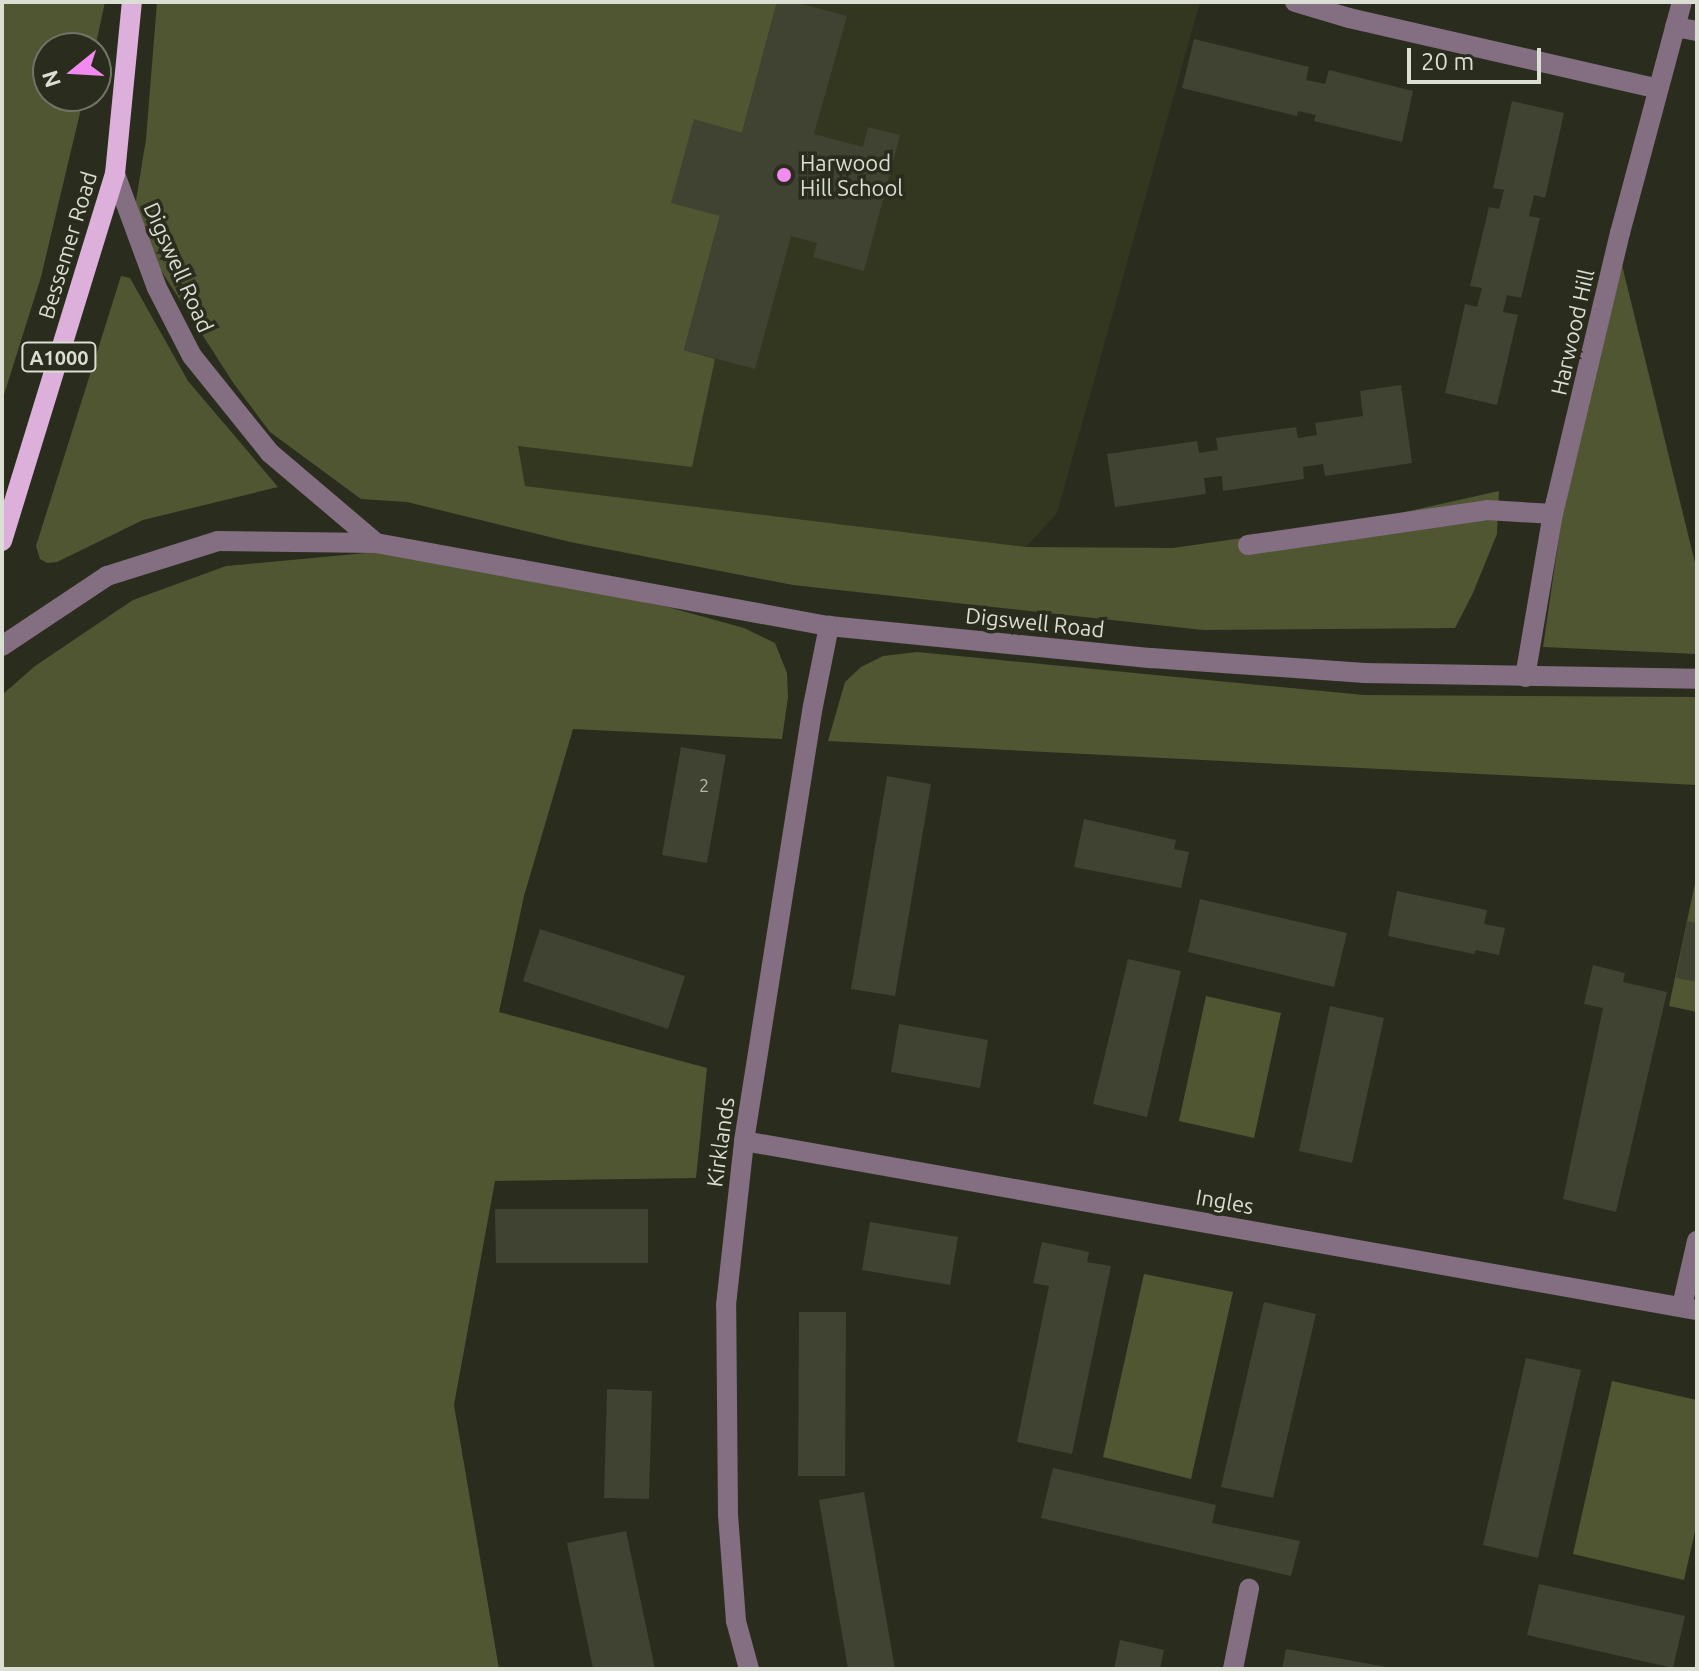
<!DOCTYPE html>
<style>
body{margin:0}
#map{position:relative;width:1699px;height:1671px;overflow:hidden;background:#2a2d1d;font-family:Ubuntu,sans-serif}
div>[style]{position:absolute}
.built>*{inset:0;background:#33371f}
.green>*{inset:0;background:#505631}
.building>*{inset:0;background:#404331}
.minor>*{height:20px;margin:-10px;padding:0 10px;transform-origin:10px;border-radius:10px;background:#836e82}
.major>*{height:20px;margin:-10px;padding:0 10px;transform-origin:10px;border-radius:10px;background:#dcb0da}
.dots>*{width:22px;height:22px;translate:-50% -50%;box-sizing:border-box;border:4px solid #2a2d1d;border-radius:50%}
span{translate:-50% -50%;white-space:nowrap;text-align:center;line-height:1.15;-webkit-text-stroke:7px #2a2d1d;paint-order:stroke}
.number-label{font-size:18px;color:#b4b7aa}
.number-label span{-webkit-text-stroke-width:0}
.shield-label span{padding:2px 6px;background:#2a2d1d;border:2px solid;border-radius:6px;-webkit-text-stroke-width:0}
.shield-label{font-size:20px;color:#dbded3;font-weight:700}
.poi-label{font-size:22px;color:#dbded3}
.left{translate:0 -50%;text-align:left}
.street-label{font-size:22px;color:#dbded3}
.frame{position:absolute;inset:0;border:4px solid #dbded3;pointer-events:none}
.north{position:absolute;left:32px;top:32px;width:80px;height:80px;box-sizing:border-box;background:#2a2d1d;border:2px solid #717466;border-radius:50%;rotate:252deg;font-size:22px;font-weight:700;line-height:32px;text-align:center;color:#dbded3}
.north::after{content:'';display:block;margin:auto;width:28px;height:36px;background:#f38af1;clip-path:polygon(50% 0,100% 100%,50% 72%,0 100%)}
.scale{position:absolute;left:1407px;top:48px;width:134px;height:36px;box-sizing:border-box;border:4px solid #dbded3;border-top:0;padding-left:10px;font-size:24px;line-height:28px;white-space:nowrap;color:#dbded3;-webkit-text-stroke:6px #2a2d1d;paint-order:stroke}
</style>
<div id="map">
<div class="built">
<div style="clip-path:polygon(208px 2px,1200px 2px,1057px 513px,1026px 547px,525px 486px)"></div>
</div>
<div class="green">
<div style="clip-path:polygon(2px 2px,105px 2px,95px 48px,48px 48px,48px 96px,84px 96px,41px 277px,2px 401px)"></div>
<div style="clip-path:polygon(157px 2px,777px 2px,742px 133px,694px 120px,720px 216px,684px 350px,715px 359px,692px 467px,518px 446px,525px 486px,1026px 547px,1173px 548px,1369px 520px,1499px 491px,1497px 534px,1473px 593px,1455px 628px,1203px 630px,793px 585px,570px 542px,407px 502px,361px 499px,270px 432px,234px 384px,160px 269px,135px 207px,146px 139px)"></div>
<div style="clip-path:polygon(1620px 257px,1697px 571px,1697px 654px,1543px 647px,1561px 523px)"></div>
<div style="clip-path:polygon(121px 276px,130px 278px,188px 381px,278px 487px,143px 520px,57px 562px,47px 563px,40px 559px,36px 546px)"></div>
<div style="clip-path:polygon(387px 551px,668px 607px,744px 628px,775px 643px,787px 673px,788px 697px,782px 739px,573px 729px,524px 896px,499px 1012px,707px 1068px,696px 1178px,495px 1181px,454px 1405px,499px 1669px,2px 1669px,2px 695px,35px 666px,133px 600px,226px 566px)"></div>
<div style="clip-path:polygon(917px 652px,1364px 695px,1697px 697px,1697px 785px,828px 741px,845px 682px,861px 667px,883px 656px)"></div>
<div style="clip-path:polygon(1697px 874px,1697px 1012px,1669px 1006px)"></div>
<div style="clip-path:polygon(1206px 996px,1281px 1013px,1254px 1138px,1179px 1121px)"></div>
<div style="clip-path:polygon(1144px 1274px,1233px 1292px,1191px 1479px,1103px 1457px)"></div>
<div style="clip-path:polygon(1612px 1381px,1697px 1400px,1697px 1522px,1684px 1580px,1573px 1554px)"></div>
</div>
<div class="building">
<div style="clip-path:polygon(777px 2px,795px 2px,847px 16px,814px 134px,863px 147px,868px 127px,900px 135px,864px 271px,813px 257px,817px 243px,791px 236px,755px 369px,684px 350px,720px 216px,671px 203px,694px 119px,742px 133px)"></div>
<div style="clip-path:polygon(1194px 39px,1309px 67px,1306px 80px,1325px 84px,1329px 70px,1413px 91px,1402px 142px,1314px 121px,1316px 115px,1298px 111px,1297px 116px,1182px 88px)"></div>
<div style="clip-path:polygon(1512px 101px,1564px 113px,1545px 198px,1534px 195px,1529px 216px,1540px 218px,1521px 298px,1507px 295px,1503px 312px,1518px 315px,1497px 405px,1445px 393px,1465px 304px,1477px 307px,1482px 288px,1470px 286px,1489px 207px,1499px 209px,1504px 190px,1493px 188px)"></div>
<div style="clip-path:polygon(1401px 385px,1412px 463px,1325px 476px,1323px 464px,1303px 467px,1304px 479px,1223px 491px,1222px 476px,1204px 478px,1206px 494px,1115px 507px,1107px 454px,1197px 441px,1199px 453px,1218px 450px,1216px 438px,1296px 427px,1298px 438px,1317px 435px,1315px 423px,1363px 416px,1360px 391px)"></div>
<div style="clip-path:polygon(681px 747px,726px 755px,707px 863px,662px 855px)"></div>
<div style="clip-path:polygon(887px 776px,931px 784px,895px 996px,851px 989px)"></div>
<div style="clip-path:polygon(1084px 819px,1176px 840px,1174px 849px,1189px 852px,1181px 888px,1074px 867px)"></div>
<div style="clip-path:polygon(1397px 891px,1487px 910px,1484px 924px,1505px 928px,1499px 955px,1476px 950px,1474px 954px,1388px 936px)"></div>
<div style="clip-path:polygon(1200px 899px,1347px 933px,1334px 987px,1188px 952px)"></div>
<div style="clip-path:polygon(1687px 921px,1697px 923px,1697px 982px,1676px 978px)"></div>
<div style="clip-path:polygon(540px 929px,685px 976px,668px 1029px,523px 981px)"></div>
<div style="clip-path:polygon(1128px 959px,1181px 971px,1147px 1117px,1093px 1104px)"></div>
<div style="clip-path:polygon(1593px 965px,1625px 973px,1623px 982px,1667px 992px,1616px 1212px,1563px 1199px,1603px 1008px,1584px 1004px)"></div>
<div style="clip-path:polygon(1330px 1006px,1384px 1018px,1352px 1163px,1299px 1151px)"></div>
<div style="clip-path:polygon(899px 1024px,988px 1040px,980px 1088px,891px 1072px)"></div>
<div style="clip-path:polygon(495px 1209px,648px 1209px,648px 1263px,496px 1263px)"></div>
<div style="clip-path:polygon(870px 1222px,958px 1237px,950px 1285px,862px 1270px)"></div>
<div style="clip-path:polygon(1042px 1242px,1089px 1252px,1087px 1262px,1111px 1266px,1072px 1454px,1017px 1442px,1049px 1286px,1033px 1283px)"></div>
<div style="clip-path:polygon(1264px 1302px,1316px 1314px,1273px 1498px,1221px 1487px)"></div>
<div style="clip-path:polygon(799px 1312px,846px 1312px,845px 1476px,798px 1476px)"></div>
<div style="clip-path:polygon(1526px 1358px,1581px 1370px,1538px 1558px,1483px 1545px)"></div>
<div style="clip-path:polygon(607px 1389px,652px 1391px,649px 1499px,604px 1498px)"></div>
<div style="clip-path:polygon(1053px 1468px,1216px 1505px,1212px 1523px,1300px 1541px,1291px 1576px,1041px 1518px)"></div>
<div style="clip-path:polygon(864px 1492px,895px 1669px,848px 1669px,819px 1500px)"></div>
<div style="clip-path:polygon(626px 1531px,655px 1669px,593px 1669px,567px 1543px)"></div>
<div style="clip-path:polygon(1539px 1584px,1685px 1616px,1673px 1668px,1527px 1635px)"></div>
<div style="clip-path:polygon(1120px 1640px,1164px 1650px,1160px 1669px,1114px 1669px)"></div>
<div style="clip-path:polygon(1286px 1649px,1387px 1667px,1387px 1669px,1282px 1669px)"></div>
</div>
<div class="minor">
<div style="left:1295px;top:2px;width:56px;rotate:16.5deg"></div>
<div style="left:1349px;top:18px;width:317px;rotate:12.9deg"></div>
<div style="left:1675px;top:27px;width:22px;rotate:10deg"></div>
<div style="left:115px;top:174px;width:121px;rotate:69.8deg"></div>
<div style="left:157px;top:288px;width:76px;rotate:62.8deg"></div>
<div style="left:192px;top:356px;width:124px;rotate:51.2deg"></div>
<div style="left:270px;top:453px;width:139px;rotate:40.3deg"></div>
<div style="left:376px;top:543px;width:461px;rotate:10.4deg"></div>
<div style="left:829px;top:626px;width:324px;rotate:5.7deg"></div>
<div style="left:1151px;top:658px;width:214px;rotate:4deg"></div>
<div style="left:1364px;top:673px;width:333px;rotate:1deg"></div>
<div style="left:1248px;top:545px;width:242px;rotate:-8.3deg"></div>
<div style="left:1487px;top:510px;width:66px;rotate:3.5deg"></div>
<div style="left:2px;top:646px;width:126px;rotate:-33.7deg"></div>
<div style="left:107px;top:576px;width:116px;rotate:-17.5deg"></div>
<div style="left:218px;top:541px;width:158px;rotate:0.7deg"></div>
<div style="left:1525px;top:677px;width:165px;rotate:-80.3deg"></div>
<div style="left:1553px;top:514px;width:289px;rotate:-76.6deg"></div>
<div style="left:1620px;top:233px;width:239px;rotate:-75deg"></div>
<div style="left:744px;top:1141px;width:968px;rotate:10.06deg"></div>
<div style="left:1682px;top:1306px;width:67px;rotate:-77deg"></div>
<div style="left:749px;top:1669px;width:50px;rotate:-105.2deg"></div>
<div style="left:736px;top:1621px;width:107px;rotate:-94.3deg"></div>
<div style="left:728px;top:1514px;width:209px;rotate:-90.5deg"></div>
<div style="left:726px;top:1305px;width:165px;rotate:-83.7deg"></div>
<div style="left:744px;top:1141px;width:440px;rotate:-81deg"></div>
<div style="left:813px;top:706px;width:82px;rotate:-78.7deg"></div>
<div style="left:1233px;top:1669px;width:82px;rotate:-78.7deg"></div>
</div>
<div class="major">
<div style="left:2px;top:541px;width:384px;rotate:-72.9deg"></div>
<div style="left:115px;top:174px;width:173px;rotate:-84.4deg"></div>
</div>
<div class="dots">
<div style="left:784px;top:175px;background:#f38af1"></div>
</div>
<div class="number-label">
<span style="left:704px;top:785px">2</span>
</div>
<div class="shield-label">
<span style="left:59px;top:357px">A1000</span>
</div>
<div class="poi-label">
<span class="left" style="left:800px;top:175px">Harwood<br>Hill School</span>
</div>
<div class="street-label">
<span style="left:67px;top:245px;rotate:-73deg">Bessemer Road</span>
<span style="left:179px;top:267px;rotate:66deg">Digswell Road</span>
<span style="left:1572px;top:332px;rotate:-77deg">Harwood Hill</span>
<span style="left:1035px;top:622px;rotate:6deg">Digswell Road</span>
<span style="left:720px;top:1142px;rotate:-82deg">Kirklands</span>
<span style="left:1225px;top:1201px;rotate:10deg">Ingles</span>
</div>
<div class="frame"></div>
<div class="north">N</div>
<div class="scale">20 m</div>
</div>
